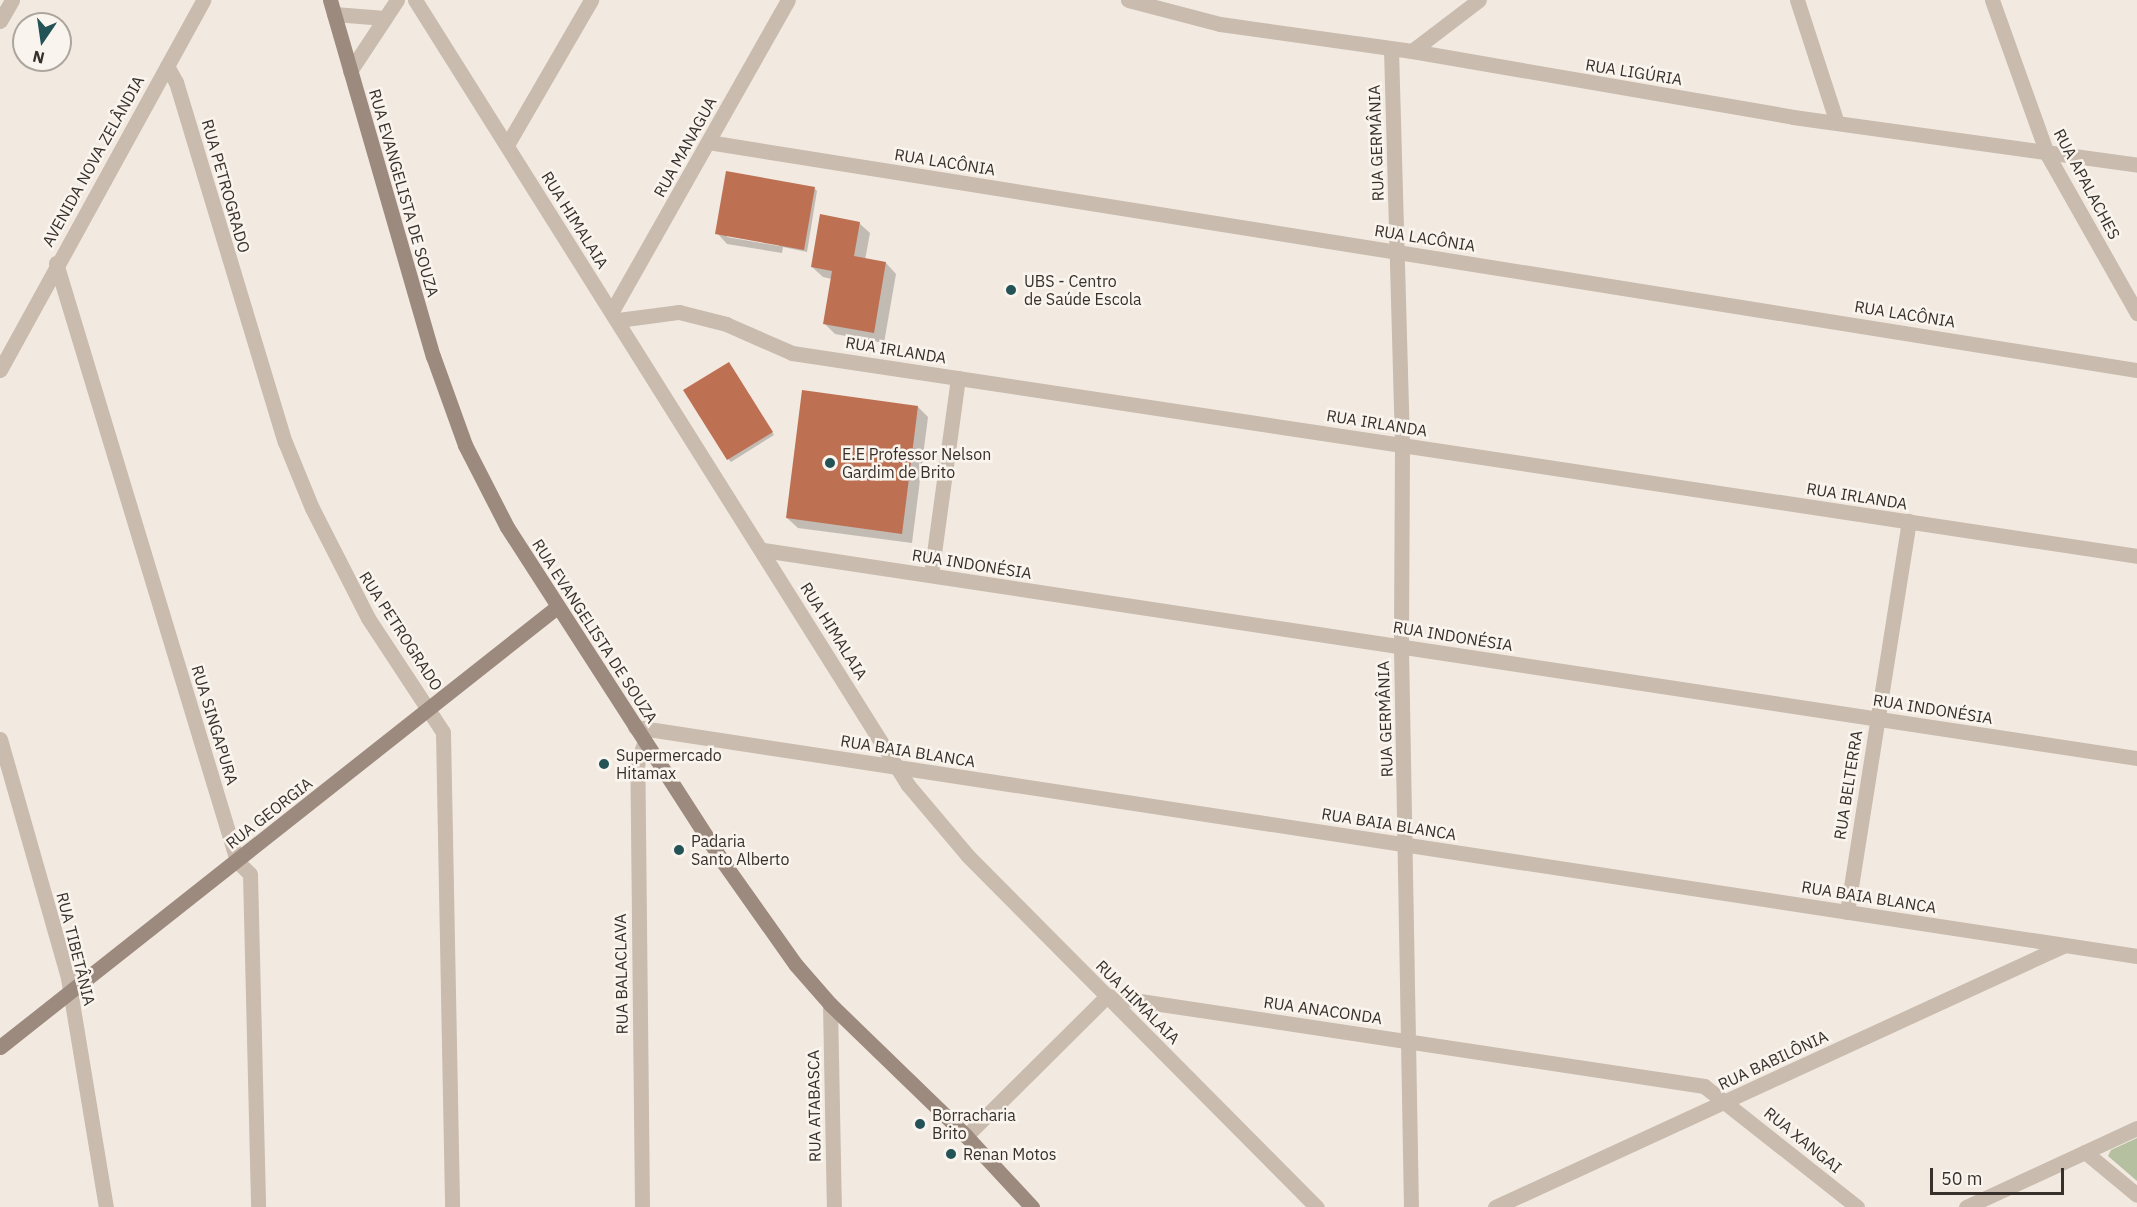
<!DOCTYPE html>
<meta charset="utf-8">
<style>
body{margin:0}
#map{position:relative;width:2137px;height:1207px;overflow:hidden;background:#f2eae1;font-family:"IBM Plex Sans",sans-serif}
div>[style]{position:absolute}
.green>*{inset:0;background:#b5c0a1}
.shadow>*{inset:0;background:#0003}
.building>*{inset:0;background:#be7053}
.street>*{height:15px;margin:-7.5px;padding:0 7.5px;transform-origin:7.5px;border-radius:7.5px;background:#c9bbad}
.secondary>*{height:15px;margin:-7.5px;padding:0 7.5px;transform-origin:7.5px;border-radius:7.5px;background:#9d8a7e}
.dots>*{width:16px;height:16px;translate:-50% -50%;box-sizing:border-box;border:3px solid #f9f4ed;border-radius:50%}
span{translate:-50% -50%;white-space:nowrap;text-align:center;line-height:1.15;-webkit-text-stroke:5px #f9f4ed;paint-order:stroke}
.street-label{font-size:16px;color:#38302b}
.poi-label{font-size:16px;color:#38302b}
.left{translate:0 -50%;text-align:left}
.north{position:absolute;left:12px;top:12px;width:60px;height:60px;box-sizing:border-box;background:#f9f4ed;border:2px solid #aca69f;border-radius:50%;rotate:193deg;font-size:16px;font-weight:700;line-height:24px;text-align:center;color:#38302b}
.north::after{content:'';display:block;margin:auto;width:21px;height:27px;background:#235257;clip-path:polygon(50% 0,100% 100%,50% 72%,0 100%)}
.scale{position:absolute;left:1930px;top:1168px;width:134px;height:27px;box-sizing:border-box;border:3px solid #38302b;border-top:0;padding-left:8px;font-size:18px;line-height:21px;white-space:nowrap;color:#38302b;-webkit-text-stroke:4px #f9f4ed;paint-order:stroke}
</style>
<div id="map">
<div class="green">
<div style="clip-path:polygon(2137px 1138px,2137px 1181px,2108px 1156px,2111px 1150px)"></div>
</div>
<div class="shadow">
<div style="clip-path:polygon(evenodd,814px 188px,817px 191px,807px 252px,783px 247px,782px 253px,727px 244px,717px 233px,814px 188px,727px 234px,780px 243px,779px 246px,727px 237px,727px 234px)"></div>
<div style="clip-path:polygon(859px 223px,870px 233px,865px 260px,886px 263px,896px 274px,884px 343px,835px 334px,824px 323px,832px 279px,823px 277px,812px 267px)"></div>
<div style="clip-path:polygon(732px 367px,774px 435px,731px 462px,728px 459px)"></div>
<div style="clip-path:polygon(918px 407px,928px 417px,912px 543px,798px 528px,787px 518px)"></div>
</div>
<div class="building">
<div style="clip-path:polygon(726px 171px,815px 187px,804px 250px,715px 234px)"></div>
<div style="clip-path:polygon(820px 214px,860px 222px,854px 256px,886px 262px,874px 333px,823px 324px,832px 271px,811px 267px)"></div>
<div style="clip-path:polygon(729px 362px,773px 432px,727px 460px,683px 390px)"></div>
<div style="clip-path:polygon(802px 390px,918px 406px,902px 534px,786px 518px)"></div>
</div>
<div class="street">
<div style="left:415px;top:0;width:927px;rotate:57.87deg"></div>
<div style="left:908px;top:785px;width:93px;rotate:49.8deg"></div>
<div style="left:968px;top:856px;width:495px;rotate:45.2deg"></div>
<div style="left:1128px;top:0;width:95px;rotate:14.6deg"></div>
<div style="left:1220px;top:24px;width:194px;rotate:8deg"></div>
<div style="left:1412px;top:51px;width:387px;rotate:9.8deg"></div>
<div style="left:1793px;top:117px;width:347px;rotate:7.9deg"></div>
<div style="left:1797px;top:0;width:129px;rotate:72deg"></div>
<div style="left:1992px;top:0;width:164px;rotate:70.3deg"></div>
<div style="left:2047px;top:154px;width:183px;rotate:60.5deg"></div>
<div style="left:334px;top:14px;width:51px;rotate:4.5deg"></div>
<div style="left:0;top:21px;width:24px;rotate:-60deg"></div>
<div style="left:1391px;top:49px;width:396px;rotate:88.4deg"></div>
<div style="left:1402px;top:445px;width:202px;rotate:90.3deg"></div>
<div style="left:1401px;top:647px;width:560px;rotate:88.98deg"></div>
<div style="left:1412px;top:51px;width:84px;rotate:-37.3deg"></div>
<div style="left:167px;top:66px;width:18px;rotate:61deg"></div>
<div style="left:176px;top:82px;width:376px;rotate:73.2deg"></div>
<div style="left:285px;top:442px;width:71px;rotate:67.8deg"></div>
<div style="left:312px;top:508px;width:123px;rotate:63deg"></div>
<div style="left:368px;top:618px;width:136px;rotate:56.7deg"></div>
<div style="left:443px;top:732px;width:475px;rotate:88.9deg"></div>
<div style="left:350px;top:71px;width:85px;rotate:-56.5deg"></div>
<div style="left:708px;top:142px;width:1447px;rotate:9.07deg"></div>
<div style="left:507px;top:145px;width:168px;rotate:-59.9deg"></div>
<div style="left:56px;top:263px;width:625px;rotate:73.16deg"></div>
<div style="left:237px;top:861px;width:18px;rotate:45deg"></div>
<div style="left:250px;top:874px;width:333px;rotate:88.6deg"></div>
<div style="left:612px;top:311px;width:357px;rotate:-60.5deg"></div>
<div style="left:618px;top:320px;width:62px;rotate:-7.5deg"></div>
<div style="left:679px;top:312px;width:49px;rotate:14.3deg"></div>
<div style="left:726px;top:324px;width:72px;rotate:23.7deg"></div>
<div style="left:792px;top:353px;width:1360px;rotate:8.58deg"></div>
<div style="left:0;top:370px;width:422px;rotate:-61.2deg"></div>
<div style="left:763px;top:550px;width:1390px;rotate:8.61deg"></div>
<div style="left:931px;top:575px;width:199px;rotate:-82.2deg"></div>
<div style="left:635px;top:727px;width:1519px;rotate:8.67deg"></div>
<div style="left:0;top:739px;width:248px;rotate:74.1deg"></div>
<div style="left:68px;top:978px;width:232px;rotate:80.6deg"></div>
<div style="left:1847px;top:912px;width:396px;rotate:-81deg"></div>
<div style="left:830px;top:1004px;width:203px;rotate:88.9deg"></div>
<div style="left:966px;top:1136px;width:199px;rotate:-44.8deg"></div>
<div style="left:1107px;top:996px;width:604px;rotate:8.57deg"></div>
<div style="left:1704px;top:1086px;width:195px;rotate:38.3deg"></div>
<div style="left:2085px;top:1152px;width:67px;rotate:39.6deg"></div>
<div style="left:642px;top:1207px;width:444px;rotate:-90.6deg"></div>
<div style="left:637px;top:763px;width:23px;rotate:-70deg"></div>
<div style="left:1495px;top:1207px;width:627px;rotate:-24.69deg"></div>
<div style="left:1966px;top:1207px;width:188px;rotate:-24.8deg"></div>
</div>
<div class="secondary">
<div style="left:330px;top:0;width:371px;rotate:73.9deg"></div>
<div style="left:433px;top:356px;width:95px;rotate:70.2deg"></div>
<div style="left:465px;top:445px;width:92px;rotate:62.9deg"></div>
<div style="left:507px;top:527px;width:399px;rotate:57.2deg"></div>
<div style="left:723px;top:862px;width:126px;rotate:54.7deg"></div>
<div style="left:796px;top:965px;width:52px;rotate:48.9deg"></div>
<div style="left:830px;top:1004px;width:190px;rotate:44.1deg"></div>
<div style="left:966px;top:1136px;width:97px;rotate:47.1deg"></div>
<div style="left:0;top:1047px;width:710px;rotate:-38.31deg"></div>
</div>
<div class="dots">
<div style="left:1011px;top:290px;background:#235257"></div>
<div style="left:830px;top:463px;background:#235257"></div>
<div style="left:604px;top:764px;background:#235257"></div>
<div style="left:679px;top:850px;background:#235257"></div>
<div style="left:920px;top:1124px;background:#235257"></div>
<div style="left:951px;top:1154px;background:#235257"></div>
</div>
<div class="street-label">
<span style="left:1634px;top:72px;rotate:9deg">RUA LIGÚRIA</span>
<span style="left:1376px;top:143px;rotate:-92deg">RUA GERMÂNIA</span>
<span style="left:685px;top:147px;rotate:-61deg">RUA MANAGUA</span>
<span style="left:93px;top:161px;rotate:-61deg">AVENIDA NOVA ZELÂNDIA</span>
<span style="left:945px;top:162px;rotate:9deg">RUA LACÔNIA</span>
<span style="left:2087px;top:184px;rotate:62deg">RUA APALACHES</span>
<span style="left:226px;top:186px;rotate:74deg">RUA PETROGRADO</span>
<span style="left:404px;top:193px;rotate:74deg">RUA EVANGELISTA DE SOUZA</span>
<span style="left:575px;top:220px;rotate:58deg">RUA HIMALAIA</span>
<span style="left:1425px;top:238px;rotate:9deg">RUA LACÔNIA</span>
<span style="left:1905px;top:314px;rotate:9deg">RUA LACÔNIA</span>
<span style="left:896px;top:350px;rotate:9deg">RUA IRLANDA</span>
<span style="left:1377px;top:423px;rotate:9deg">RUA IRLANDA</span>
<span style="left:1857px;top:496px;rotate:9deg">RUA IRLANDA</span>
<span style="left:972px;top:564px;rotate:9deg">RUA INDONÉSIA</span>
<span style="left:401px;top:631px;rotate:57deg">RUA PETROGRADO</span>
<span style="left:595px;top:631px;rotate:57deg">RUA EVANGELISTA DE SOUZA</span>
<span style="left:834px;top:631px;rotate:58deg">RUA HIMALAIA</span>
<span style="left:1453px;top:636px;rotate:9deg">RUA INDONÉSIA</span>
<span style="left:1933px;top:709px;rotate:9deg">RUA INDONÉSIA</span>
<span style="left:1385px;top:719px;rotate:-92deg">RUA GERMÂNIA</span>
<span style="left:215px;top:725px;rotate:73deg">RUA SINGAPURA</span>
<span style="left:908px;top:751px;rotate:9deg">RUA BAIA BLANCA</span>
<span style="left:1848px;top:785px;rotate:-81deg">RUA BELTERRA</span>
<span style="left:269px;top:813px;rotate:-38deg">RUA GEORGIA</span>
<span style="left:1389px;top:824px;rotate:9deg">RUA BAIA BLANCA</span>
<span style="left:1869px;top:897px;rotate:9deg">RUA BAIA BLANCA</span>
<span style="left:76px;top:949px;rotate:76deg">RUA TIBETÂNIA</span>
<span style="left:621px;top:974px;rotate:-91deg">RUA BALACLAVA</span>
<span style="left:1138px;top:1002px;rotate:45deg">RUA HIMALAIA</span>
<span style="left:1323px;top:1010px;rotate:8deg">RUA ANACONDA</span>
<span style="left:1773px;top:1060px;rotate:-25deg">RUA BABILÔNIA</span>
<span style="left:814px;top:1106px;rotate:-91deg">RUA ATABASCA</span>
<span style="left:1803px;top:1140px;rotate:39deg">RUA XANGAI</span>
</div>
<div class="poi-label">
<span class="left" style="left:1024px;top:290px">UBS - Centro<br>de Saúde Escola</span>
<span class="left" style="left:842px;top:463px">E.E Professor Nelson<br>Gardim de Brito</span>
<span class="left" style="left:616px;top:764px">Supermercado<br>Hitamax</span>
<span class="left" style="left:691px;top:850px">Padaria<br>Santo Alberto</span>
<span class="left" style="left:932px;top:1124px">Borracharia<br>Brito</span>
<span class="left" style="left:963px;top:1154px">Renan Motos</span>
</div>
<div class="north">N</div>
<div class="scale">50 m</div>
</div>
